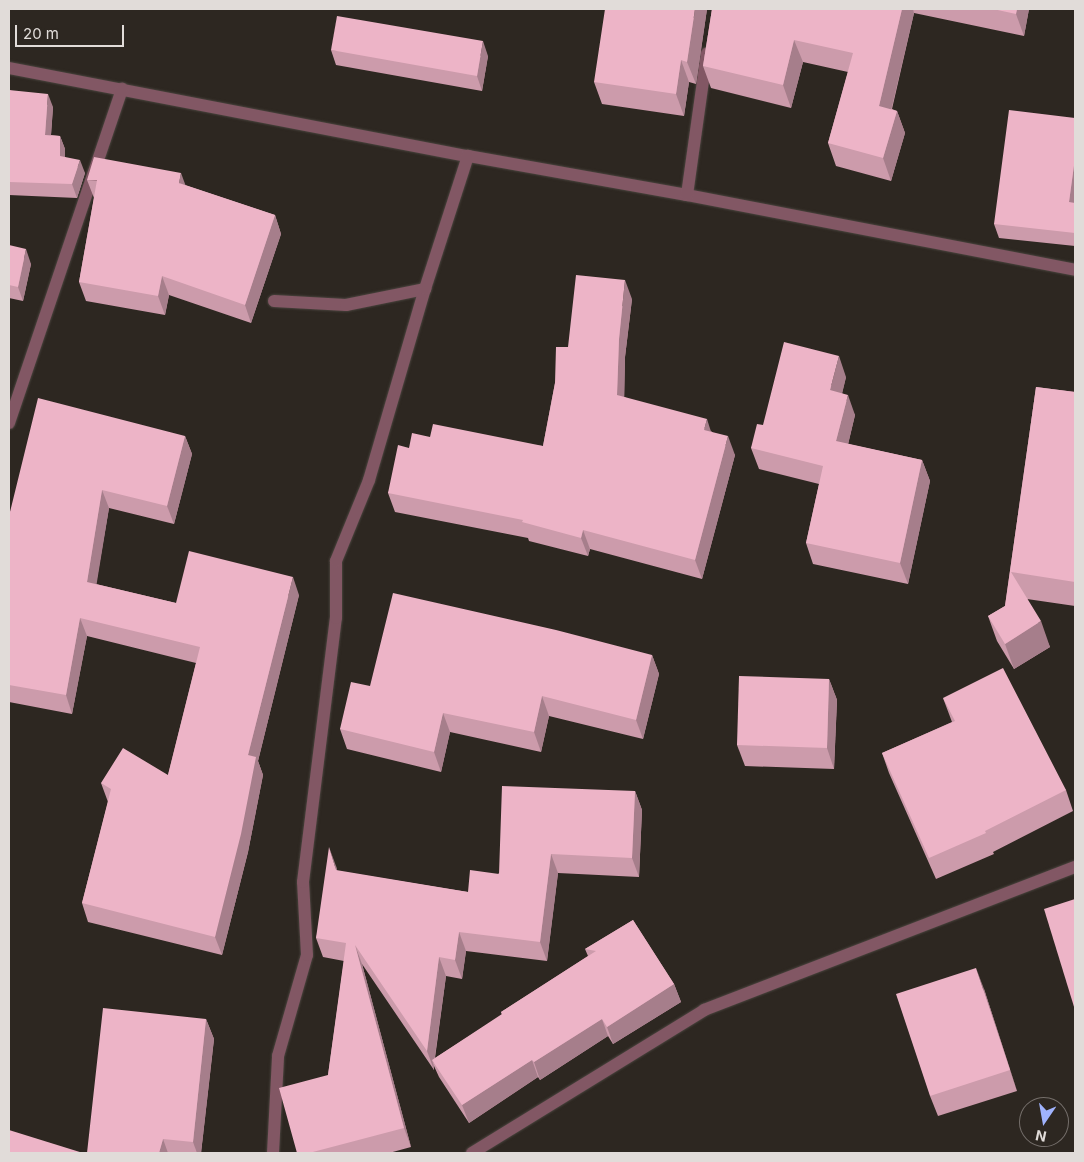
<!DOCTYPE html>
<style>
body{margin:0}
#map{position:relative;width:1084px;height:1162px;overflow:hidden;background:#2d2721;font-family:Inter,sans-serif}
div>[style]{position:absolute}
.roads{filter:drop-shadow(0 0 1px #4a443e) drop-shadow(0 0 1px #4a443e)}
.minor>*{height:12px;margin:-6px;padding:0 6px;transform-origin:6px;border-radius:6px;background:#825764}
.wall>*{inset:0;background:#cc9bab}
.shaded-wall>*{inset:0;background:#a67e8b}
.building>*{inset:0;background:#edb4c7}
span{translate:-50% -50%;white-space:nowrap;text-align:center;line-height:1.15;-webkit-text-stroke:5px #2d2721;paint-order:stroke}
.frame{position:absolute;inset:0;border:10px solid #e1dcd9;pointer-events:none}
.north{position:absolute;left:1019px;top:1097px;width:50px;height:50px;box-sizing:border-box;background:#2d2721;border:1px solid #756f6b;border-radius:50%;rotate:192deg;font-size:14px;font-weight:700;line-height:20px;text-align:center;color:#e1dcd9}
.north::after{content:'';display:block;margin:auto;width:18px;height:22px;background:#a0b3fd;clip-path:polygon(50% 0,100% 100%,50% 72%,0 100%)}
.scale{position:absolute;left:15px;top:25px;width:109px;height:22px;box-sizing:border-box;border:2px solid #e1dcd9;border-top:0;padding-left:6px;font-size:15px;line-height:18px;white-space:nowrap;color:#e1dcd9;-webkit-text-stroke:4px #2d2721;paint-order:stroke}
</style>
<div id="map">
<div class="roads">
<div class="minor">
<div style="left:9px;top:68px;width:467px;rotate:10.9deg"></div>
<div style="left:468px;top:156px;width:222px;rotate:10.1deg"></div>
<div style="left:687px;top:195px;width:395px;rotate:10.9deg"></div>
<div style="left:687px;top:195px;width:143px;rotate:-82deg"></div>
<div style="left:274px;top:301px;width:72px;rotate:3.2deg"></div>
<div style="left:346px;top:305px;width:81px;rotate:-11.4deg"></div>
<div style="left:9px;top:423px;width:353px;rotate:-71.3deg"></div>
<div style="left:273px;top:1153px;width:97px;rotate:-87deg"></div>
<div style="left:278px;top:1056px;width:105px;rotate:-74deg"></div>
<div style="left:307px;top:955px;width:73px;rotate:-93.1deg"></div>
<div style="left:303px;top:882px;width:266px;rotate:-82.9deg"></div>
<div style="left:336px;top:618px;width:57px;rotate:-90deg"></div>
<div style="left:336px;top:561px;width:87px;rotate:-67.8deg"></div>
<div style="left:369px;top:480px;width:199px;rotate:-73.7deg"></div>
<div style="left:425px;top:289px;width:140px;rotate:-72.1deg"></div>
<div style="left:472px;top:1153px;width:273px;rotate:-31.6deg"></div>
<div style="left:704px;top:1010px;width:398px;rotate:-21.1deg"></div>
</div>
</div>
<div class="wall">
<div style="clip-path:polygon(707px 9px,696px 84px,689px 82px,684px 116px,602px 104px,594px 82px)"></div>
<div style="clip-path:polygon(712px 9px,1029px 9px,1024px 36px,914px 13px,892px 109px,897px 111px,905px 133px,891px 181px,836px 166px,828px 143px,848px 72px,803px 62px,791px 108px,711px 88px,703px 66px)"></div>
<div style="clip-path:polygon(331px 50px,488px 56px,482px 91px,336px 65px)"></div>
<div style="clip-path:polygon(9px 90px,53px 107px,51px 135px,60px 136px,65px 149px,65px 157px,85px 173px,77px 198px,9px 195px)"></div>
<div style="clip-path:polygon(1075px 118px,1075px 246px,999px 238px,994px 224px)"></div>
<div style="clip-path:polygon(87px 180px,185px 185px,275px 215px,281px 234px,251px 323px,169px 295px,165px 315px,86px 301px,79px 282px,94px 198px)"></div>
<div style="clip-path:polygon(9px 245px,31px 264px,23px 301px,9px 298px)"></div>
<div style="clip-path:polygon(632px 299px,625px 357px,624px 397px,711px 431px,735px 455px,702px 579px,590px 549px,588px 556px,529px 541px,528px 538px,395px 512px,388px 493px,409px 448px,430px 437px,543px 446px,555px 383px,568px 347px)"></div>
<div style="clip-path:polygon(846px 377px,842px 393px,855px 415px,848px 444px,922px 460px,930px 481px,908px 584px,813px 564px,806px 543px,819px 484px,759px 469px,751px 448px,763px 425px)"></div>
<div style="clip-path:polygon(1036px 387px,1075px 392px,1075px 606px,1027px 599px,1050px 647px,1014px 669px,997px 641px,988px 616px,1005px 606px)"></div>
<div style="clip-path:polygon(185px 436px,192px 454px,174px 524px,109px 508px,96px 584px,176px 603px,299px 595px,258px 761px,263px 775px,248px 852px,222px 955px,88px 922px,82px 903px,108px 802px,101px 783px,168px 775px,196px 663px,87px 636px,72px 714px,9px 702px,9px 512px)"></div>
<div style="clip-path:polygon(652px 655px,659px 674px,643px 739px,549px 716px,541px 752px,450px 732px,441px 772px,347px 749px,340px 729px,370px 686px)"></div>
<div style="clip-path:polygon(829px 679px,837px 700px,834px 769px,745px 766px,737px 745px)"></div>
<div style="clip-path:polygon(943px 698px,1066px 790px,1073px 811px,993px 852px,994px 854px,936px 879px,889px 773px,882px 753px,952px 722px)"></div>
<div style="clip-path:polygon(635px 791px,642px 810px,639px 877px,558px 873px,547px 961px,466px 951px,462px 979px,446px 976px,435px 1058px,502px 1015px,501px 1012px,588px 956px,585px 949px,633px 920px,674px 984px,681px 1002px,613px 1044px,608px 1036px,540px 1080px,538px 1077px,469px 1123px,439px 1077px,434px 1066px,434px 1070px,362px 964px,411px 1147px,389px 1153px,297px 1153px,328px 1075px,344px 961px,323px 957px,316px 938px,336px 866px,337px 871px,468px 892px)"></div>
<div style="clip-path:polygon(984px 989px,1017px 1091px,938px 1116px,930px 1096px)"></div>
<div style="clip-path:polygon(206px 1019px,214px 1039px,201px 1153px,87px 1153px)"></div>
</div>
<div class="shaded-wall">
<div style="clip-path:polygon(695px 9px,707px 9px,696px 84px,687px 62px)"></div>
<div style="clip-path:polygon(902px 9px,913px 9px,914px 13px,887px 128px,879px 106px)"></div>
<div style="clip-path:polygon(1017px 9px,1029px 9px,1024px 36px,1016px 14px)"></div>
<div style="clip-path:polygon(794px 40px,803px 62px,791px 108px,783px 85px)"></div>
<div style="clip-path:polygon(483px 41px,488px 56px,482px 91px,477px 76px)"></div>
<div style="clip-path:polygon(681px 60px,689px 82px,684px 116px,676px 94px)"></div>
<div style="clip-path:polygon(48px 94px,53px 107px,50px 148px,45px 135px)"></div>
<div style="clip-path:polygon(897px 111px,905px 133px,891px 181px,883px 158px)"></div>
<div style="clip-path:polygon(60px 136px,65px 149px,65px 169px,60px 156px)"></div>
<div style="clip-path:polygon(1075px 158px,1075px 209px,1069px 202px)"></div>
<div style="clip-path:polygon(80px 160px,85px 173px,77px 198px,72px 184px)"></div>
<div style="clip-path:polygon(181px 173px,188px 192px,179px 183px)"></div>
<div style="clip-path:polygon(275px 215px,281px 234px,251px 323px,245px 305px)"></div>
<div style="clip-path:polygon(26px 249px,31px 264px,23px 301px,18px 287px)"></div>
<div style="clip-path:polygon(162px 276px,169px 295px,165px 315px,158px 296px)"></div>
<div style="clip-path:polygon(625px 280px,632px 299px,625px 357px,624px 414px,617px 395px,619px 339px)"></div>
<div style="clip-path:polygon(839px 356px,846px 377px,838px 411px,830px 390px)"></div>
<div style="clip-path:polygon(848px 395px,855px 415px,844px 462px,836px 441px)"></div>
<div style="clip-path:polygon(707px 419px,713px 438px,704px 430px)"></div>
<div style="clip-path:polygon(185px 436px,192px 454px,174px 524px,167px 506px)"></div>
<div style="clip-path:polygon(728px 436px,735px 455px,702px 579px,695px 560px)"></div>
<div style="clip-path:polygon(922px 460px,930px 481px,908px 584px,900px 563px)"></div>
<div style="clip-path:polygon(102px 490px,109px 508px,94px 600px,87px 582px)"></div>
<div style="clip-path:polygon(583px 530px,590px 549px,588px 556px,581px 538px)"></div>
<div style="clip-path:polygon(293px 577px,299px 595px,258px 761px,263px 775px,248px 852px,222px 955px,215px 937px,248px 755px)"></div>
<div style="clip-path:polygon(80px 618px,87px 636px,72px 714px,66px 695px)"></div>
<div style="clip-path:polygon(1041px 621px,1050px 647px,1014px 669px,1005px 644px)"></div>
<div style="clip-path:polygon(652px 655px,659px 674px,643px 739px,636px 720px)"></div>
<div style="clip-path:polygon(829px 679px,837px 700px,834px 769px,827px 748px)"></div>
<div style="clip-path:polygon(542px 696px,549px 716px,541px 752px,534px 732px)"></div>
<div style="clip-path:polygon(443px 713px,450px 732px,441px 772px,434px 752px)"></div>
<div style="clip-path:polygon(635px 791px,642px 810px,639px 877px,632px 858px)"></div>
<div style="clip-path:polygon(329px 847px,336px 866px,342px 889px,336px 870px)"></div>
<div style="clip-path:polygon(551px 854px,558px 873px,547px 961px,540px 942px)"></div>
<div style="clip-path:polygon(459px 932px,466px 951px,462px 979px,455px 960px)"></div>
<div style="clip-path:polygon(355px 945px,362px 964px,411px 1147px,404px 1128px)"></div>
<div style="clip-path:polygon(439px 957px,446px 976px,434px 1063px,432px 1060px,434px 1066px,434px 1070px,427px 1051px)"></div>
<div style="clip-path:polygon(976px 968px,984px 989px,1017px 1091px)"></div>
<div style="clip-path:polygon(674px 984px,681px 1002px,613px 1044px,607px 1027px)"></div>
<div style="clip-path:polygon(206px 1019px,214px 1039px,201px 1153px,197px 1153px,193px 1142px)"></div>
<div style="clip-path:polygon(602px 1019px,608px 1036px,540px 1080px,534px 1062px)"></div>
<div style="clip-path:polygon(532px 1060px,538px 1077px,469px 1123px,462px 1105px)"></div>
<div style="clip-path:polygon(163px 1139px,168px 1153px,159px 1153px)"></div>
</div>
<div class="building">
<div style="clip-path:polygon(605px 9px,695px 9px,687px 62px,681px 60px,676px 94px,594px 82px)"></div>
<div style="clip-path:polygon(712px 9px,902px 9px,879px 106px,897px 111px,883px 158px,828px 143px,853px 53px,794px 40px,783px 85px,703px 66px)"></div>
<div style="clip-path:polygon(993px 9px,1017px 9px,1016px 14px)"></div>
<div style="clip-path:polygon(337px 16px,483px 41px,477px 76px,331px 50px)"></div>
<div style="clip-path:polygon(9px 90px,48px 94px,45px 135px,60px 136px,60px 156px,80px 160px,72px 184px,9px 182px)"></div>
<div style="clip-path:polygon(1009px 110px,1075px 118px,1075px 158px,1069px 202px,1075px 203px,1075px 233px,994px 224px)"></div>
<div style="clip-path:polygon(94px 157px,181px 173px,179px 183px,275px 215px,245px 305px,162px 276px,158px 296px,79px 282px,97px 180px,87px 180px)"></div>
<div style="clip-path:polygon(9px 245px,26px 249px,18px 287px,9px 285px)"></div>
<div style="clip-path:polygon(576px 275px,625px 280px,619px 339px,617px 395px,707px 419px,704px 430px,728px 436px,695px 560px,583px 530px,581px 538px,522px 522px,523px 520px,388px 493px,398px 445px,409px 448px,412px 433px,430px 437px,433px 424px,543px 446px,555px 383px,556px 347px,568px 347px)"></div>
<div style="clip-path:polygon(784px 342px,839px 356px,830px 390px,848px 395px,836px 441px,922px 460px,900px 563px,806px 543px,823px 466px,751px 448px,757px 424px,763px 425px)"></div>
<div style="clip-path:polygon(1036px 387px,1075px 392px,1075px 582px,1011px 572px,1041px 621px,1005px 644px,988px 616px,1005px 606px)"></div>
<div style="clip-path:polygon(38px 398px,185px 436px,167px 506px,102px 490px,87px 582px,176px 603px,189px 551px,293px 577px,248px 755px,256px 757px,241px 834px,215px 937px,82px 903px,111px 789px,101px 783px,123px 748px,168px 775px,200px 647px,80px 618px,66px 695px,9px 685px,9px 512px,10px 512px)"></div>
<div style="clip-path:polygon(393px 593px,556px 630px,652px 655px,636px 720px,542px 696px,534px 732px,443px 713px,434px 752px,340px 729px,351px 682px,370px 686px)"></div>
<div style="clip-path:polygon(1003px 668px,1066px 790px,985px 831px,986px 833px,929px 858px,882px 753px,955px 721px,943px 698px)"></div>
<div style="clip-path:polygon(739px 676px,829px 679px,827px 748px,737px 745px)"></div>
<div style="clip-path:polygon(502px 786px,635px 791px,632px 858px,551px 854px,540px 942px,459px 932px,455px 960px,439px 957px,427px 1051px,355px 945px,404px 1128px,309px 1153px,297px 1153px,279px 1088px,328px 1075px,346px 943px,316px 938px,329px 847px,336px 870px,468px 892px,470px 870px,499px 874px)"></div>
<div style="clip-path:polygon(1075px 899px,1075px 1010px,1044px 909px)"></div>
<div style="clip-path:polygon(633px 920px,674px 984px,607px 1027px,602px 1019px,534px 1062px,532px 1060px,462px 1105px,432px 1060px,502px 1014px,501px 1012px,596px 951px,585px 949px)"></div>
<div style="clip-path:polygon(976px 968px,1010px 1070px,930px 1096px,896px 994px)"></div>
<div style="clip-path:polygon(103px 1008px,206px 1019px,193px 1142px,163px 1139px,159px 1153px,87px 1153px)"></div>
<div style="clip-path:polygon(9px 1130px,83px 1153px,9px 1153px)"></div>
</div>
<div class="frame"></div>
<div class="north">N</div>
<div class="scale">20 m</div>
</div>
